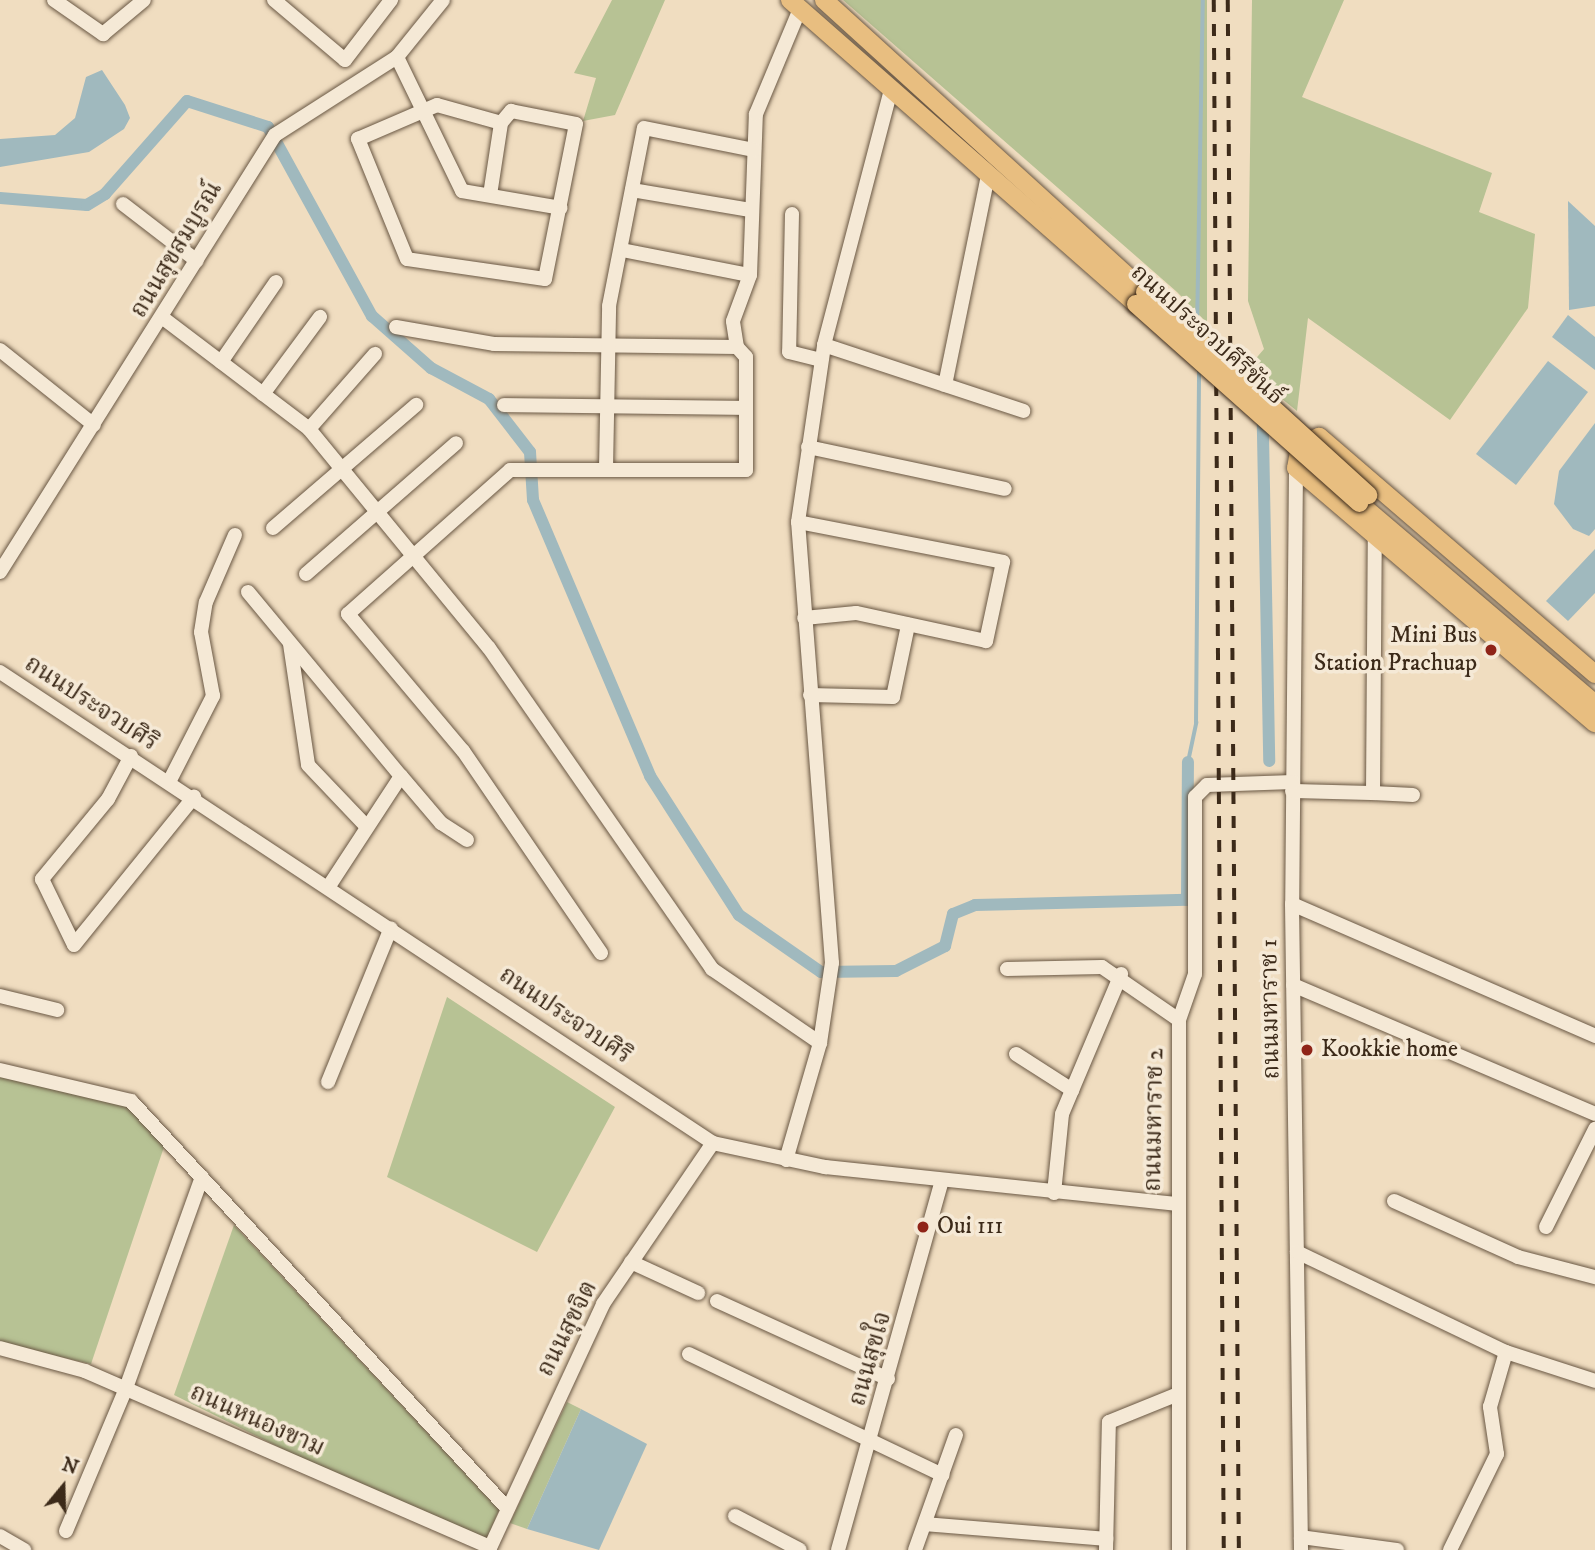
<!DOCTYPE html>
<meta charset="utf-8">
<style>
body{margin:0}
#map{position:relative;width:1595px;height:1550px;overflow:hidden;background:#f0ddc0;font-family:"IM FELL DW Pica","Noto Serif Thai",serif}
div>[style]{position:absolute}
.green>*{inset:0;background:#b7c294}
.water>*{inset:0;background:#a0b9be}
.stream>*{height:3.5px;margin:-1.75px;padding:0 1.75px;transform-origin:1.75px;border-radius:1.75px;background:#a0b9be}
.canal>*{height:12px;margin:-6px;padding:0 6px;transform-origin:6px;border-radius:6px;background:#a0b9be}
.roads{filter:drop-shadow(0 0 2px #695743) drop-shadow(0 0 2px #695743)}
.minor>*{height:14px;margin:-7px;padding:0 7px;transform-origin:7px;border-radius:7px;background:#f5e9d6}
.major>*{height:18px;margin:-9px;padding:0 9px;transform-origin:9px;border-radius:9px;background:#e8be80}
.rail>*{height:3.5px;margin-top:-1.75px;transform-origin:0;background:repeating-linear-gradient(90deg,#3c2a19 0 12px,transparent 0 24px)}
.bridges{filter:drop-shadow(0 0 2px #3c2a19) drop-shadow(0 0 2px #3c2a19)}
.major-bridge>*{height:18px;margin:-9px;padding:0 9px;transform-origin:9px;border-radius:9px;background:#e8be80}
.dots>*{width:19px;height:19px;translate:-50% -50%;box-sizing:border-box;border:4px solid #f5e9d6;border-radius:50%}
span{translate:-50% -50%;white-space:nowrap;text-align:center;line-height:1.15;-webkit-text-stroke:7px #f5e9d6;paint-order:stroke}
.street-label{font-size:24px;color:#3c2a19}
.poi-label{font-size:24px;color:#3c2a19}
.right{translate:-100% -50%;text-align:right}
.left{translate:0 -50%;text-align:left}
.north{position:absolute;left:28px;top:1452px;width:70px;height:70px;-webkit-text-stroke:5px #f5e9d6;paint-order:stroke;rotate:19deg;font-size:19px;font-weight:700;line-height:28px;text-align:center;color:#3c2a19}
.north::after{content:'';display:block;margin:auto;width:24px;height:32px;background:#3c2a19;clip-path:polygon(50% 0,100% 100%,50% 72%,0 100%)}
</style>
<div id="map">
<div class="green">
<div style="clip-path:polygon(612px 0,665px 0,615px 115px,583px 121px,596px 78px,574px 73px)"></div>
<div style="clip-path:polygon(843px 0,1207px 0,1207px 323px,1177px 292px)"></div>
<div style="clip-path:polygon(1252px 0,1344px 0,1302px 97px,1492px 173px,1479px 212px,1535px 234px,1528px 308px,1450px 420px,1308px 318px,1297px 411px,1246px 370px,1264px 349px,1248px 301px)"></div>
<div style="clip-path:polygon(447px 997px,615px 1107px,537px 1252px,387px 1177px)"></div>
<div style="clip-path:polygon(0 1075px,127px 1105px,165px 1144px,91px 1364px,0 1343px)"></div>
<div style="clip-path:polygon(234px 1225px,499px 1510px,486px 1540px,416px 1515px,174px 1395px)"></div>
<div style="clip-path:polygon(567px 1402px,581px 1409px,527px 1529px,510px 1523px)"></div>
</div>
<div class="water">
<div style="clip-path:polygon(102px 70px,125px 105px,130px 118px,124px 129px,89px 152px,0 167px,0 139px,55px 135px,75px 118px,86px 77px)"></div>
<div style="clip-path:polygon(1568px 201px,1595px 226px,1595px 306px,1569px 310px)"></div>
<div style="clip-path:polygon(1568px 315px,1595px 337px,1595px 370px,1552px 337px)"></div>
<div style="clip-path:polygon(1548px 361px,1588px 392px,1516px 485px,1476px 454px)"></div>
<div style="clip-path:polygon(1595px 423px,1595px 529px,1589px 536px,1573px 529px,1554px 504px,1559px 471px)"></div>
<div style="clip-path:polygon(1595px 549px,1595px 593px,1568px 621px,1546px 601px)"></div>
<div style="clip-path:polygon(581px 1409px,647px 1444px,599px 1550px,527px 1529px)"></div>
</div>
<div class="stream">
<div style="left:1197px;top:331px;width:331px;rotate:-89deg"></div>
<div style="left:1188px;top:762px;width:40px;rotate:-78deg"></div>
<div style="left:1196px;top:723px;width:353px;rotate:-89.5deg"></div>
</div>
<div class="canal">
<div style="left:0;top:198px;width:87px;rotate:4.6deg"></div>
<div style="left:87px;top:205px;width:21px;rotate:-31deg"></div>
<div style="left:105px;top:194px;width:124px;rotate:-48.6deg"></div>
<div style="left:187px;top:101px;width:85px;rotate:17.8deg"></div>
<div style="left:268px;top:127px;width:216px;rotate:61.2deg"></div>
<div style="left:372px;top:316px;width:79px;rotate:41.4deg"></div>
<div style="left:431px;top:368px;width:66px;rotate:28.1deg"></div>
<div style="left:489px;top:399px;width:67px;rotate:52.3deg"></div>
<div style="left:530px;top:452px;width:48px;rotate:86.4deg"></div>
<div style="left:533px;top:500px;width:300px;rotate:67deg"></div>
<div style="left:650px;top:776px;width:165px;rotate:57.4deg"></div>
<div style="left:739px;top:915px;width:100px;rotate:34.8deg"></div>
<div style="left:821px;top:972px;width:75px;rotate:-0.8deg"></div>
<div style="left:896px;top:971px;width:55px;rotate:-27deg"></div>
<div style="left:945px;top:946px;width:33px;rotate:-76deg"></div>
<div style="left:953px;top:914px;width:24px;rotate:-22deg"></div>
<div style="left:975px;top:905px;width:212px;rotate:-1.4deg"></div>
<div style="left:1187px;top:900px;width:138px;rotate:-89.6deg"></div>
<div style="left:1262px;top:383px;width:378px;rotate:88.9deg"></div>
</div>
<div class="roads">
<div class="minor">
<div style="left:54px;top:0;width:60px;rotate:34.8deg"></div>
<div style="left:103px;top:34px;width:53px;rotate:-39.7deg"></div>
<div style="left:274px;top:0;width:93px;rotate:40.2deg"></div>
<div style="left:345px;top:60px;width:76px;rotate:-52.5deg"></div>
<div style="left:397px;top:57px;width:149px;rotate:64.1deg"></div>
<div style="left:462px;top:191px;width:100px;rotate:9.7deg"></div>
<div style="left:437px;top:105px;width:66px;rotate:15.7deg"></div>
<div style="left:501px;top:123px;width:16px;rotate:-50deg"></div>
<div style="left:511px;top:111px;width:66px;rotate:11.3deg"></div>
<div style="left:576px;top:124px;width:158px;rotate:101.3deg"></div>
<div style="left:545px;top:279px;width:139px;rotate:-171.8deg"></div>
<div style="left:407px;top:259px;width:130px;rotate:-112.2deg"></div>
<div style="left:358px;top:139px;width:86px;rotate:-23.3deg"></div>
<div style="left:632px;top:190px;width:120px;rotate:9.6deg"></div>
<div style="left:490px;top:195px;width:73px;rotate:-81.3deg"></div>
<div style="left:123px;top:204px;width:93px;rotate:37.6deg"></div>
<div style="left:792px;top:214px;width:138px;rotate:91.2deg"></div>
<div style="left:789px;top:352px;width:33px;rotate:14deg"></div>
<div style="left:622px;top:250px;width:130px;rotate:11.1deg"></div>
<div style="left:750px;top:275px;width:161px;rotate:-87.9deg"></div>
<div style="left:756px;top:114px;width:114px;rotate:-67.3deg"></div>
<div style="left:163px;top:318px;width:183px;rotate:37.2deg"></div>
<div style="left:309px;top:429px;width:283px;rotate:50.6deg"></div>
<div style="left:489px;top:648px;width:391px;rotate:55.2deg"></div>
<div style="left:712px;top:969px;width:131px;rotate:34.4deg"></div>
<div style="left:396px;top:327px;width:99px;rotate:9.8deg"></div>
<div style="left:494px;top:344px;width:243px;rotate:0.7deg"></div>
<div style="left:824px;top:345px;width:210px;rotate:18.3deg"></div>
<div style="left:0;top:350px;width:120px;rotate:38.6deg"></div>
<div style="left:221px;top:362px;width:97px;rotate:-55.5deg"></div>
<div style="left:945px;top:385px;width:214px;rotate:-78.4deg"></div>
<div style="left:263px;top:394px;width:96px;rotate:-53.5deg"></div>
<div style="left:504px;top:405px;width:241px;rotate:0.7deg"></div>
<div style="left:309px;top:429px;width:100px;rotate:-48.7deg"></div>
<div style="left:808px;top:447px;width:201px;rotate:12deg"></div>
<div style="left:1296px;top:468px;width:436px;rotate:90.5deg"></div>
<div style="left:1292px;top:904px;width:646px;rotate:89.2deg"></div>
<div style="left:606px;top:469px;width:163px;rotate:-88.9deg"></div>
<div style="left:609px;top:306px;width:181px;rotate:-78.9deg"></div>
<div style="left:644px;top:128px;width:112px;rotate:11.3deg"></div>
<div style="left:798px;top:522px;width:209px;rotate:11deg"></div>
<div style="left:1003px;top:562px;width:81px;rotate:102.1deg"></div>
<div style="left:986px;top:641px;width:133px;rotate:-167.8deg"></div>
<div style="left:856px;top:613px;width:52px;rotate:174.5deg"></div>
<div style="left:273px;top:528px;width:189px;rotate:-40.7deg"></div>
<div style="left:0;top:572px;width:516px;rotate:-57.82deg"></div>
<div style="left:275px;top:135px;width:145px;rotate:-32.6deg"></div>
<div style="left:397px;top:57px;width:73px;rotate:-51.1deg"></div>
<div style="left:306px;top:574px;width:199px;rotate:-41.1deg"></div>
<div style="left:248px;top:592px;width:239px;rotate:50.3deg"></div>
<div style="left:401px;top:776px;width:131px;rotate:123.2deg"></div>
<div style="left:290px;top:644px;width:122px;rotate:81.5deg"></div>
<div style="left:308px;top:765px;width:84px;rotate:46.4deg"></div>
<div style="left:0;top:672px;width:855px;rotate:33.45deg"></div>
<div style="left:713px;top:1143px;width:115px;rotate:12.1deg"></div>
<div style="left:825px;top:1167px;width:353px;rotate:6deg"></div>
<div style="left:810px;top:695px;width:83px;rotate:1.4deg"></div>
<div style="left:893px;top:697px;width:74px;rotate:-78.2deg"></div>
<div style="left:131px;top:756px;width:49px;rotate:118.1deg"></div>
<div style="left:108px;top:799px;width:104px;rotate:129.5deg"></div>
<div style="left:42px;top:879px;width:73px;rotate:64.1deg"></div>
<div style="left:74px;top:945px;width:191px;rotate:-51deg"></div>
<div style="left:401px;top:776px;width:62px;rotate:49.6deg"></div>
<div style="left:441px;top:823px;width:31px;rotate:33deg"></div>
<div style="left:169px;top:782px;width:97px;rotate:-62.9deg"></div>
<div style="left:213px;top:696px;width:65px;rotate:-100.6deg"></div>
<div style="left:201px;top:632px;width:30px;rotate:-81deg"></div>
<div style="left:206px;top:602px;width:73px;rotate:-66.6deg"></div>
<div style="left:1292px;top:791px;width:81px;rotate:1.4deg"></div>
<div style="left:1373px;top:793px;width:257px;rotate:-89.6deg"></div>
<div style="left:1373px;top:793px;width:40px;rotate:2.9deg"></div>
<div style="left:1292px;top:904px;width:331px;rotate:23.5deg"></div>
<div style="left:601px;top:953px;width:245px;rotate:-124.3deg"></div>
<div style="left:463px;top:751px;width:179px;rotate:-130deg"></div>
<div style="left:348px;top:614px;width:217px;rotate:-41.6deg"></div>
<div style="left:510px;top:470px;width:236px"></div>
<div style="left:746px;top:470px;width:113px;rotate:-90deg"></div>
<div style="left:746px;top:357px;width:13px;rotate:-132deg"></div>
<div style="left:737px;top:347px;width:26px;rotate:-99deg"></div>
<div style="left:733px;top:321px;width:49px;rotate:-69.7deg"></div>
<div style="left:1007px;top:969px;width:95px;rotate:-1.2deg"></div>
<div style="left:1102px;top:967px;width:93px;rotate:34.5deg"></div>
<div style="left:1293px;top:985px;width:328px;rotate:23.1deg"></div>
<div style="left:0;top:996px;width:59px;rotate:13.8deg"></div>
<div style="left:1016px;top:1054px;width:67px;rotate:32.7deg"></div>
<div style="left:0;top:1070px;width:135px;rotate:13.3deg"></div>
<div style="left:131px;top:1101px;width:553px;rotate:47.27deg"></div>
<div style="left:328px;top:1082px;width:166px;rotate:-67.8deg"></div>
<div style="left:786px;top:1160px;width:122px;rotate:-73.8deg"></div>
<div style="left:820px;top:1043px;width:81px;rotate:-81.5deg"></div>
<div style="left:832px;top:963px;width:442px;rotate:-94.4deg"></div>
<div style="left:798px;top:522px;width:179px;rotate:-81.6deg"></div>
<div style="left:824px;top:345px;width:265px;rotate:-75.3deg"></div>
<div style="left:1054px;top:1193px;width:79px;rotate:-84.2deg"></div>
<div style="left:1062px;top:1114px;width:152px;rotate:-67.1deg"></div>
<div style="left:1394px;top:1201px;width:136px;rotate:24.3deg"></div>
<div style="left:1518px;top:1257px;width:80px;rotate:14.6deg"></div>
<div style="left:1546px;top:1227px;width:110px;rotate:-63.4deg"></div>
<div style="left:1297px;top:1252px;width:232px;rotate:25.6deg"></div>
<div style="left:1506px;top:1352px;width:94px;rotate:18deg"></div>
<div style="left:631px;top:1262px;width:74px;rotate:24.8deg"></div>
<div style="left:717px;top:1301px;width:188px;rotate:24.5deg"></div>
<div style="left:0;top:1348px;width:88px;rotate:15.1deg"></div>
<div style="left:85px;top:1371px;width:442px;rotate:23.5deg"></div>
<div style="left:689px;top:1354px;width:281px;rotate:25.5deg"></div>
<div style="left:735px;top:1516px;width:73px;rotate:27.6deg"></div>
<div style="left:925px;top:1524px;width:182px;rotate:4.7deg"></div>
<div style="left:66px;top:1531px;width:155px;rotate:-67.2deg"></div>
<div style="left:126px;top:1388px;width:224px;rotate:-70.2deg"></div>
<div style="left:0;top:1536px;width:28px;rotate:30deg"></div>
<div style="left:1301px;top:1537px;width:97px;rotate:7.7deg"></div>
<div style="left:489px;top:1550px;width:271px;rotate:-65.1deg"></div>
<div style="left:603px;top:1304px;width:195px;rotate:-55.7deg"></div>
<div style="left:838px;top:1550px;width:383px;rotate:-74.3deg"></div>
<div style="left:915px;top:1550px;width:122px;rotate:-70.4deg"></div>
<div style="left:1106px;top:1550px;width:128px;rotate:-88.7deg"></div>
<div style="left:1109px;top:1422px;width:74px;rotate:-22.1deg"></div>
<div style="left:1179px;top:1550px;width:530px;rotate:-90deg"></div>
<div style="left:1179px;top:1020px;width:49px;rotate:-70.8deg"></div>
<div style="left:1195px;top:974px;width:177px;rotate:-90deg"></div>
<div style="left:1195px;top:797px;width:17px;rotate:-45deg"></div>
<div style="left:1207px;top:785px;width:86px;rotate:-2deg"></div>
<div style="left:1450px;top:1550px;width:107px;rotate:-63.9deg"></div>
<div style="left:1497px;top:1454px;width:48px;rotate:-98.5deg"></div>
<div style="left:1490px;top:1407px;width:57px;rotate:-73.8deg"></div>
</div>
<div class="major">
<div style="left:790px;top:0;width:461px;rotate:41.3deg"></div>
<div style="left:824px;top:0;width:434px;rotate:42.3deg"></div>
<div style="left:1359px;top:503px;width:310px;rotate:40.4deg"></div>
<div style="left:1595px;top:674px;width:364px;rotate:-139.3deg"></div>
<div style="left:1319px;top:437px;width:21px;rotate:155deg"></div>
<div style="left:1300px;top:446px;width:22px;rotate:100deg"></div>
<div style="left:1296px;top:468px;width:393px;rotate:40.5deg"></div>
</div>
</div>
<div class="rail">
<div style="left:1214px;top:0;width:1550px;rotate:89.63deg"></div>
<div style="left:1228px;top:0;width:1550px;rotate:89.59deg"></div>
</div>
<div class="bridges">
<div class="major-bridge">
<div style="left:1145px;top:292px;width:302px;rotate:42.3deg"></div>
<div style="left:1136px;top:304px;width:299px;rotate:41.7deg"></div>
</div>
</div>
<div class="dots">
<div style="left:1491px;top:650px;background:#8f2418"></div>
<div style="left:1307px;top:1050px;background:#8f2418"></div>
<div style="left:923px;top:1227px;background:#8f2418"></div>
</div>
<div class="street-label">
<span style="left:177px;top:250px;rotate:-59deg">ถนนสุขสมบูรณ์</span>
<span style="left:1207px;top:335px;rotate:42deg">ถนนประจวบคีรีขันธ์</span>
<span style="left:91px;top:704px;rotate:33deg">ถนนประจวบศิริ</span>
<span style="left:1271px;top:1009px;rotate:-91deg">ถนนมหาราช 1</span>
<span style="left:565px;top:1016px;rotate:34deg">ถนนประจวบศิริ</span>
<span style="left:1155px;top:1120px;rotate:-89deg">ถนนมหาราช 2</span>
<span style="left:568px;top:1329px;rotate:-63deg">ถนนสุขจิต</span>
<span style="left:871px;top:1359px;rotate:-74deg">ถนนสุขใจ</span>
<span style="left:257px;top:1421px;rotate:24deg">ถนนหนองขาม</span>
</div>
<div class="poi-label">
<span class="right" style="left:1477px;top:650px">Mini Bus<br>Station Prachuap</span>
<span class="left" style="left:1321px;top:1050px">Kookkie home</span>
<span class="left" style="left:937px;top:1227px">Oui 111</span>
</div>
<div class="north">N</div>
</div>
